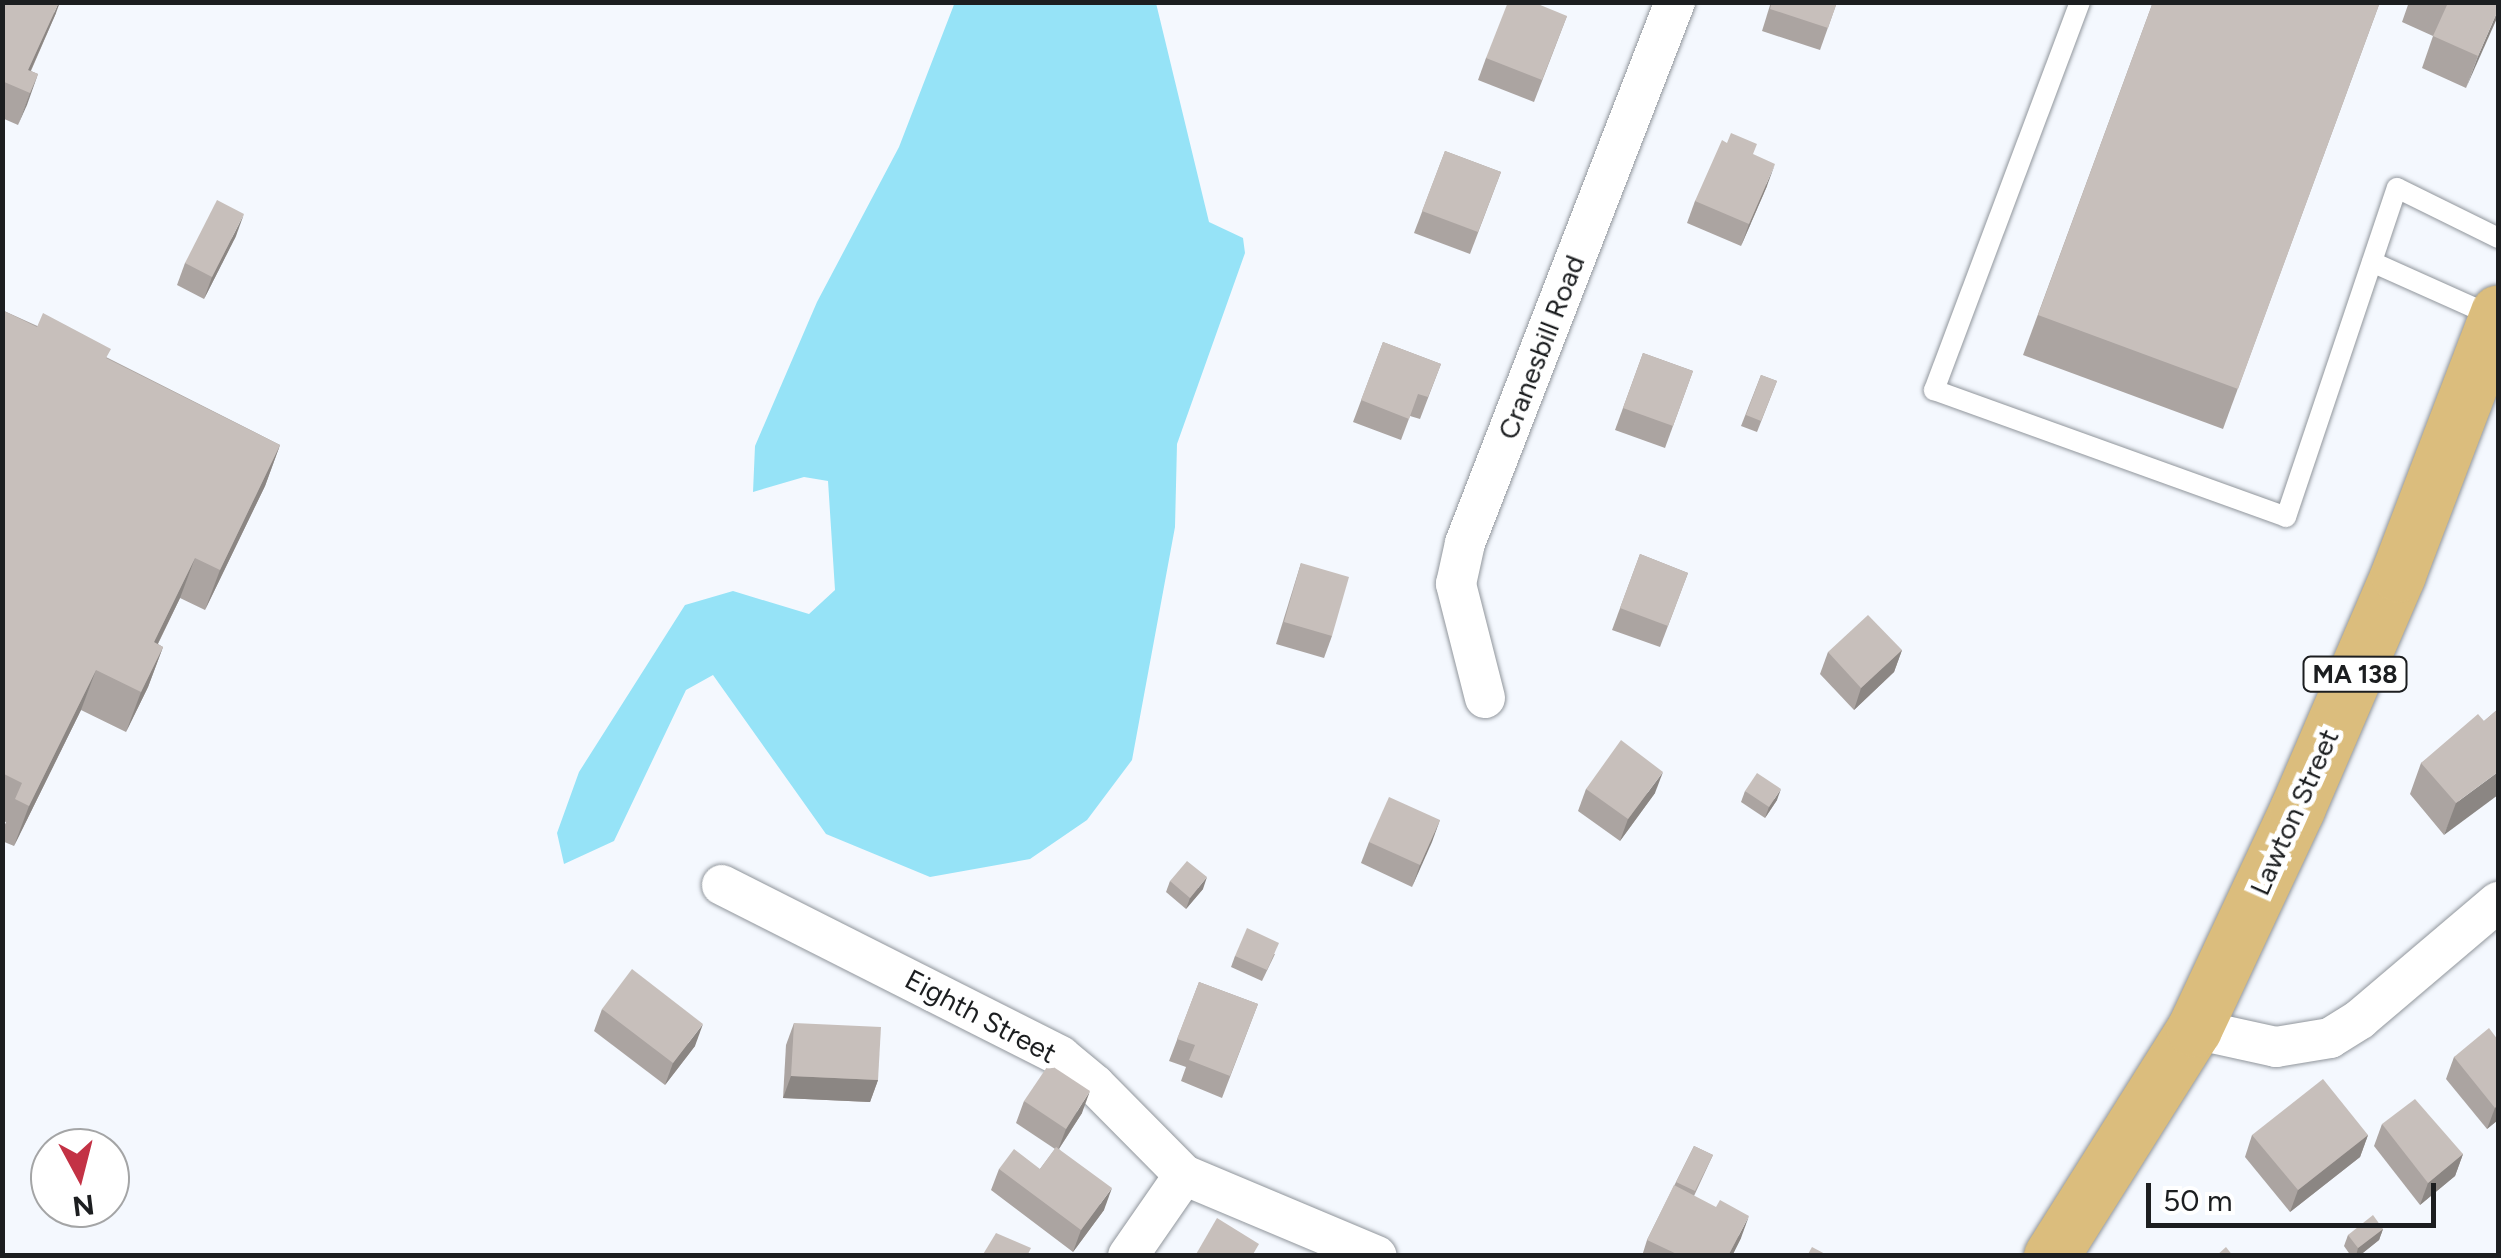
<!DOCTYPE html>
<style>
body{margin:0}
#map{position:relative;width:2501px;height:1258px;overflow:hidden;background:#f4f8fe;font-family:Figtree,sans-serif}
div>[style]{position:absolute}
.water>*{inset:0;background:#96e3f7}
.roads{filter:drop-shadow(0 0 2px #91969c) drop-shadow(0 0 2px #91969c)}
.service>*{height:20px;margin:-10px;padding:0 10px;transform-origin:10px;border-radius:10px;background:#fff}
.minor>*{height:40px;margin:-20px;padding:0 20px;transform-origin:20px;border-radius:20px;background:#fff}
.primary>*{height:55px;margin:-27.5px;padding:0 27.5px;transform-origin:27.5px;border-radius:27.5px;background:#dbbd7d}
.wall>*{inset:0;background:#aba4a1}
.shaded-wall>*{inset:0;background:#8b8683}
.building>*{inset:0;background:#c7bfbb}
span{translate:-50% -50%;white-space:nowrap;text-align:center;line-height:1.15;-webkit-text-stroke:10px #fff;paint-order:stroke}
.shield-label span{padding:2px 8px;background:#fff;border:2px solid;border-radius:8px;-webkit-text-stroke-width:0}
.shield-label{font-size:25px;color:#1c1e20;font-weight:700}
.street-label{font-size:28px;color:#1c1e20}
.frame{position:absolute;inset:0;border:5px solid #1c1e20;pointer-events:none}
.north{position:absolute;left:30px;top:1128px;width:100px;height:100px;box-sizing:border-box;background:#fff;border:2px solid #a4a5a6;border-radius:50%;rotate:173deg;font-size:28px;font-weight:700;line-height:40px;text-align:center;color:#1c1e20}
.north::after{content:'';display:block;margin:auto;width:35px;height:45px;background:#c33245;clip-path:polygon(50% 0,100% 100%,50% 72%,0 100%)}
.scale{position:absolute;left:2146px;top:1183px;width:290px;height:45px;box-sizing:border-box;border:5px solid #1c1e20;border-top:0;padding-left:12px;font-size:30px;line-height:35px;white-space:nowrap;color:#1c1e20;-webkit-text-stroke:8px #fff;paint-order:stroke}
</style>
<div id="map">
<div class="water">
<div style="clip-path:polygon(955px 2px,1156px 3px,1209px 222px,1243px 238px,1245px 253px,1177px 444px,1175px 527px,1132px 760px,1087px 820px,1030px 859px,930px 877px,826px 834px,713px 675px,686px 690px,614px 841px,564px 864px,557px 833px,579px 772px,685px 605px,733px 591px,809px 614px,835px 590px,828px 481px,804px 477px,753px 492px,755px 446px,817px 302px,899px 147px)"></div>
</div>
<div class="roads">
<div class="service">
<div style="left:2080px;top:2px;width:415px;rotate:110.6deg"></div>
<div style="left:1934px;top:390px;width:374px;rotate:19.8deg"></div>
<div style="left:2286px;top:517px;width:347px;rotate:-71.4deg"></div>
<div style="left:2397px;top:188px;width:113px;rotate:26.3deg"></div>
<div style="left:2372px;top:262px;width:133px;rotate:24.1deg"></div>
</div>
<div class="minor">
<div style="left:1485px;top:698px;width:118px;rotate:-104.3deg"></div>
<div style="left:1456px;top:584px;width:42px;rotate:-77.6deg"></div>
<div style="left:1465px;top:543px;width:580px;rotate:-68.79deg"></div>
<div style="left:722px;top:885px;width:379px;rotate:26.8deg"></div>
<div style="left:1060px;top:1056px;width:45px;rotate:39.6deg"></div>
<div style="left:1095px;top:1085px;width:127px;rotate:45.3deg"></div>
<div style="left:1184px;top:1175px;width:209px;rotate:22.8deg"></div>
<div style="left:2194px;top:1029px;width:84px;rotate:12.4deg"></div>
<div style="left:2276px;top:1047px;width:55px;rotate:-9.5deg"></div>
<div style="left:2330px;top:1038px;width:36px;rotate:-32deg"></div>
<div style="left:2360px;top:1019px;width:181px;rotate:-40.3deg"></div>
<div style="left:1128px;top:1256px;width:98px;rotate:-55.3deg"></div>
</div>
<div class="primary">
<div style="left:2051px;top:1256px;width:268px;rotate:-57.8deg"></div>
<div style="left:2194px;top:1029px;width:243px;rotate:-64.9deg"></div>
<div style="left:2297px;top:809px;width:256px;rotate:-66.7deg"></div>
<div style="left:2398px;top:574px;width:280px;rotate:-69.1deg"></div>
</div>
</div>
<div class="wall">
<div style="clip-path:polygon(2px 2px,56px 13px,31px 71px,38px 74px,18px 125px,2px 118px)"></div>
<div style="clip-path:polygon(1771px 2px,1836px 5px,1820px 50px,1762px 31px)"></div>
<div style="clip-path:polygon(2153px 2px,2380px 2px,2223px 429px,2023px 355px)"></div>
<div style="clip-path:polygon(2409px 2px,2498px 2px,2466px 88px,2422px 68px,2433px 36px,2402px 22px)"></div>
<div style="clip-path:polygon(1567px 16px,1534px 102px,1478px 80px,1486px 58px)"></div>
<div style="clip-path:polygon(1445px 151px,1501px 172px,1470px 254px,1414px 233px)"></div>
<div style="clip-path:polygon(1753px 155px,1767px 186px,1741px 246px,1687px 223px,1695px 201px)"></div>
<div style="clip-path:polygon(236px 236px,204px 299px,177px 285px,185px 263px)"></div>
<div style="clip-path:polygon(2px 310px,108px 358px,280px 445px,265px 486px,205px 610px,180px 598px,158px 644px,163px 647px,148px 687px,126px 732px,81px 710px,14px 846px,2px 841px,2px 832px,6px 822px,2px 821px)"></div>
<div style="clip-path:polygon(1383px 342px,1441px 364px,1420px 419px,1410px 416px,1401px 440px,1353px 422px)"></div>
<div style="clip-path:polygon(1643px 353px,1693px 371px,1665px 448px,1615px 430px)"></div>
<div style="clip-path:polygon(1761px 375px,1777px 381px,1757px 432px,1741px 426px)"></div>
<div style="clip-path:polygon(1640px 554px,1688px 573px,1660px 647px,1612px 630px)"></div>
<div style="clip-path:polygon(1301px 563px,1332px 636px,1324px 658px,1276px 644px)"></div>
<div style="clip-path:polygon(1902px 650px,1894px 672px,1854px 710px,1820px 674px,1828px 652px)"></div>
<div style="clip-path:polygon(2498px 709px,2444px 835px,2410px 794px,2421px 763px,2484px 721px)"></div>
<div style="clip-path:polygon(1586px 789px,1655px 793px,1620px 841px,1578px 811px)"></div>
<div style="clip-path:polygon(1745px 791px,1777px 800px,1765px 818px,1741px 802px)"></div>
<div style="clip-path:polygon(1440px 820px,1412px 887px,1361px 863px,1369px 842px)"></div>
<div style="clip-path:polygon(1170px 881px,1203px 889px,1186px 909px,1166px 892px)"></div>
<div style="clip-path:polygon(1275px 954px,1262px 981px,1231px 967px,1235px 956px)"></div>
<div style="clip-path:polygon(1199px 982px,1258px 1004px,1222px 1098px,1181px 1081px,1186px 1067px,1169px 1061px)"></div>
<div style="clip-path:polygon(602px 1009px,695px 1046px,665px 1085px,594px 1031px)"></div>
<div style="clip-path:polygon(794px 1023px,878px 1080px,870px 1102px,783px 1098px,786px 1045px)"></div>
<div style="clip-path:polygon(2498px 1040px,2498px 1120px,2487px 1129px,2446px 1079px,2454px 1057px)"></div>
<div style="clip-path:polygon(1024px 1101px,1082px 1113px,1059px 1149px,1104px 1210px,1073px 1252px,991px 1190px,999px 1169px,1040px 1169px,1055px 1149px,1016px 1123px)"></div>
<div style="clip-path:polygon(2382px 1124px,2463px 1154px,2455px 1176px,2420px 1205px,2374px 1146px)"></div>
<div style="clip-path:polygon(2252px 1135px,2368px 1135px,2360px 1157px,2290px 1212px,2245px 1157px)"></div>
<div style="clip-path:polygon(1694px 1146px,1713px 1155px,1694px 1196px,1741px 1238px,1732px 1256px,1642px 1256px,1647px 1240px)"></div>
<div style="clip-path:polygon(2383px 1229px,2379px 1240px,2359px 1256px,2351px 1256px,2344px 1246px,2348px 1235px)"></div>
</div>
<div class="shaded-wall">
<div style="clip-path:polygon(59px 2px,60px 2px,56px 13px,22px 90px,28px 70px)"></div>
<div style="clip-path:polygon(2498px 10px,2498px 16px,2466px 88px,2478px 56px)"></div>
<div style="clip-path:polygon(38px 74px,27px 105px,18px 125px,30px 93px)"></div>
<div style="clip-path:polygon(1775px 164px,1767px 186px,1741px 246px,1749px 224px)"></div>
<div style="clip-path:polygon(244px 214px,236px 236px,204px 299px,212px 277px)"></div>
<div style="clip-path:polygon(280px 445px,265px 486px,205px 610px,220px 570px)"></div>
<div style="clip-path:polygon(195px 558px,180px 598px,139px 682px,154px 642px)"></div>
<div style="clip-path:polygon(163px 647px,148px 687px,126px 732px,141px 692px)"></div>
<div style="clip-path:polygon(1902px 650px,1894px 672px,1854px 710px,1861px 688px)"></div>
<div style="clip-path:polygon(96px 670px,81px 710px,14px 846px,29px 806px)"></div>
<div style="clip-path:polygon(1663px 772px,1655px 793px,1620px 841px,1628px 819px)"></div>
<div style="clip-path:polygon(2498px 772px,2498px 795px,2444px 835px,2456px 803px)"></div>
<div style="clip-path:polygon(1781px 789px,1777px 800px,1765px 818px,1769px 807px)"></div>
<div style="clip-path:polygon(1440px 820px,1432px 842px,1412px 887px,1420px 865px)"></div>
<div style="clip-path:polygon(1207px 877px,1203px 889px,1186px 909px,1190px 898px)"></div>
<div style="clip-path:polygon(703px 1024px,695px 1046px,665px 1085px,673px 1063px)"></div>
<div style="clip-path:polygon(791px 1076px,878px 1080px,870px 1102px,783px 1098px)"></div>
<div style="clip-path:polygon(1090px 1091px,1082px 1113px,1058px 1150px,1066px 1129px)"></div>
<div style="clip-path:polygon(2498px 1104px,2498px 1120px,2487px 1129px,2495px 1108px)"></div>
<div style="clip-path:polygon(2368px 1135px,2360px 1157px,2290px 1212px,2298px 1190px)"></div>
<div style="clip-path:polygon(2463px 1154px,2455px 1176px,2420px 1205px,2428px 1183px)"></div>
<div style="clip-path:polygon(1112px 1188px,1104px 1210px,1073px 1252px,1081px 1230px)"></div>
<div style="clip-path:polygon(1749px 1216px,1741px 1238px,1732px 1256px,1728px 1256px)"></div>
<div style="clip-path:polygon(2383px 1229px,2379px 1240px,2359px 1256px,2356px 1256px,2358px 1248px)"></div>
</div>
<div class="building">
<div style="clip-path:polygon(2px 2px,59px 2px,28px 70px,38px 74px,30px 93px,2px 81px)"></div>
<div style="clip-path:polygon(1508px 2px,1533px 2px,1567px 16px,1542px 80px,1486px 58px)"></div>
<div style="clip-path:polygon(1772px 2px,1829px 2px,1836px 5px,1828px 28px,1770px 9px)"></div>
<div style="clip-path:polygon(2153px 2px,2380px 2px,2238px 389px,2038px 315px)"></div>
<div style="clip-path:polygon(2441px 2px,2498px 2px,2498px 10px,2478px 56px,2433px 36px,2447px 5px)"></div>
<div style="clip-path:polygon(1731px 133px,1757px 144px,1753px 154px,1775px 164px,1749px 224px,1695px 201px,1722px 140px,1727px 143px)"></div>
<div style="clip-path:polygon(1445px 151px,1501px 172px,1478px 232px,1422px 211px)"></div>
<div style="clip-path:polygon(217px 200px,244px 214px,212px 277px,185px 263px)"></div>
<div style="clip-path:polygon(2px 310px,37px 327px,43px 313px,111px 349px,106px 358px,280px 445px,220px 570px,195px 558px,154px 642px,163px 647px,141px 692px,96px 670px,29px 806px,15px 799px,22px 783px,2px 773px)"></div>
<div style="clip-path:polygon(1383px 342px,1441px 364px,1428px 397px,1418px 394px,1409px 419px,1361px 400px)"></div>
<div style="clip-path:polygon(1643px 353px,1693px 371px,1673px 426px,1623px 408px)"></div>
<div style="clip-path:polygon(1761px 375px,1777px 381px,1761px 421px,1746px 415px)"></div>
<div style="clip-path:polygon(1640px 554px,1688px 573px,1668px 626px,1620px 608px)"></div>
<div style="clip-path:polygon(1301px 563px,1349px 577px,1332px 636px,1284px 622px)"></div>
<div style="clip-path:polygon(1868px 615px,1902px 650px,1861px 688px,1828px 652px)"></div>
<div style="clip-path:polygon(2498px 709px,2498px 772px,2456px 803px,2421px 763px,2478px 714px,2484px 721px)"></div>
<div style="clip-path:polygon(1621px 740px,1663px 772px,1628px 819px,1586px 789px)"></div>
<div style="clip-path:polygon(1757px 773px,1781px 789px,1769px 807px,1745px 791px)"></div>
<div style="clip-path:polygon(1389px 797px,1440px 820px,1420px 865px,1369px 842px)"></div>
<div style="clip-path:polygon(1187px 861px,1207px 877px,1190px 898px,1170px 881px)"></div>
<div style="clip-path:polygon(1247px 928px,1279px 943px,1267px 970px,1235px 956px)"></div>
<div style="clip-path:polygon(632px 969px,703px 1024px,673px 1063px,602px 1009px)"></div>
<div style="clip-path:polygon(1199px 982px,1258px 1004px,1230px 1076px,1189px 1060px,1195px 1045px,1177px 1039px)"></div>
<div style="clip-path:polygon(794px 1023px,881px 1027px,878px 1080px,791px 1076px)"></div>
<div style="clip-path:polygon(2489px 1028px,2498px 1040px,2498px 1104px,2495px 1108px,2454px 1057px)"></div>
<div style="clip-path:polygon(1049px 1064px,1090px 1091px,1066px 1129px,1024px 1101px)"></div>
<div style="clip-path:polygon(2323px 1079px,2368px 1135px,2298px 1190px,2252px 1135px)"></div>
<div style="clip-path:polygon(2415px 1099px,2463px 1154px,2428px 1183px,2382px 1124px)"></div>
<div style="clip-path:polygon(1694px 1146px,1713px 1155px,1695px 1191px,1676px 1182px)"></div>
<div style="clip-path:polygon(1056px 1147px,1112px 1188px,1081px 1230px,999px 1169px,1014px 1149px,1040px 1169px)"></div>
<div style="clip-path:polygon(1674px 1185px,1716px 1207px,1720px 1200px,1749px 1216px,1728px 1256px,1681px 1256px,1647px 1240px)"></div>
<div style="clip-path:polygon(2373px 1215px,2383px 1229px,2358px 1248px,2348px 1235px)"></div>
<div style="clip-path:polygon(1217px 1218px,1259px 1244px,1252px 1256px,1195px 1256px)"></div>
<div style="clip-path:polygon(996px 1233px,1031px 1248px,1027px 1256px,982px 1256px)"></div>
<div style="clip-path:polygon(1812px 1247px,1829px 1256px,1807px 1256px)"></div>
<div style="clip-path:polygon(2226px 1247px,2233px 1256px,2216px 1256px)"></div>
</div>
<div class="shield-label">
<span style="left:2355px;top:674px">MA 138</span>
</div>
<div class="street-label">
<span style="left:1541px;top:347px;rotate:-69deg">Cranesbill Road</span>
<span style="left:2294px;top:812px;rotate:-66deg">Lawton Street</span>
<span style="left:981px;top:1016px;rotate:28deg">Eighth Street</span>
</div>
<div class="frame"></div>
<div class="north">N</div>
<div class="scale">50 m</div>
</div>
